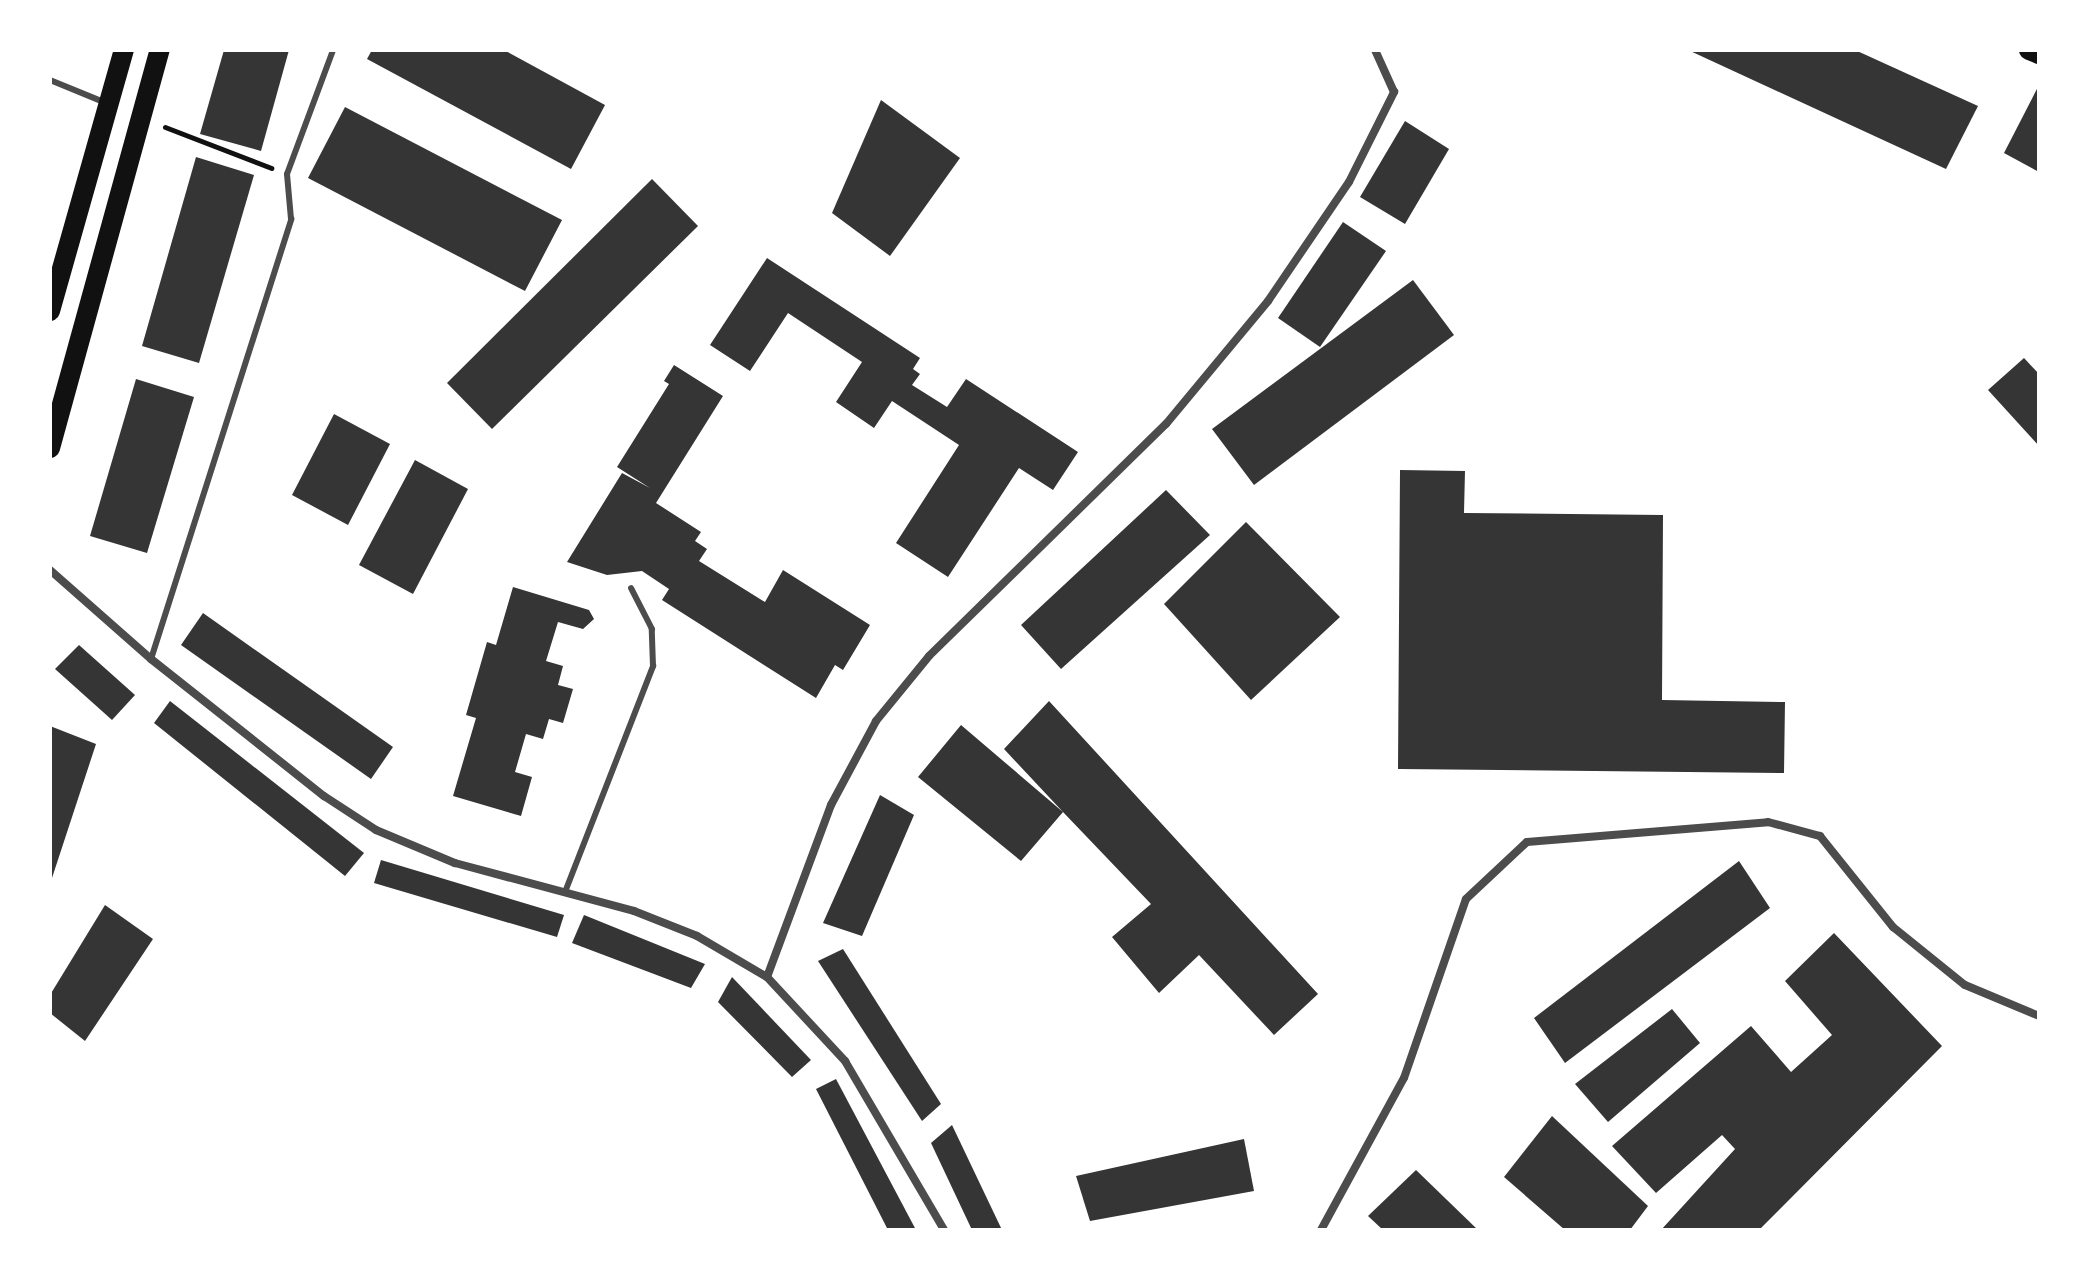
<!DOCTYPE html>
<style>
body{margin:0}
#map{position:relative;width:2089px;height:1280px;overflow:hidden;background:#fff;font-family:Helvetica,sans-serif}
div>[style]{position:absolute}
.building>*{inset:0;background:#353535}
.path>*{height:5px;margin:-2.5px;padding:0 2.5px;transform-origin:2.5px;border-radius:2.5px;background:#111}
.service>*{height:6px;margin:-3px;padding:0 3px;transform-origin:3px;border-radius:3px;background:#4c4c4c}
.minor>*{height:8px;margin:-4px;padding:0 4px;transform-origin:4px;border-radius:4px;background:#4c4c4c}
.primary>*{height:20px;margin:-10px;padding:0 10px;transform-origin:10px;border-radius:10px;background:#111}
span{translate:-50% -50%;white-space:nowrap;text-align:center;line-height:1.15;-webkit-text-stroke:6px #fff;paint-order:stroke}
.frame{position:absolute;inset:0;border:52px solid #fff;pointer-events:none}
</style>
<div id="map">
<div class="building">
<div style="clip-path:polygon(224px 50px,289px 50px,261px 151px,200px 134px)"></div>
<div style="clip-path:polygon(372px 50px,504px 50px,605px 105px,571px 169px,367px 59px)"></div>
<div style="clip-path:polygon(1688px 50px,1855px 50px,1978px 106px,1946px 169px)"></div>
<div style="clip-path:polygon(2039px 85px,2039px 172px,2004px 153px)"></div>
<div style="clip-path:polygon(881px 100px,960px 158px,890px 256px,832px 213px)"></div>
<div style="clip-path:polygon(345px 107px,562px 220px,525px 291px,308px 178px)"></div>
<div style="clip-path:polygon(1405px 121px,1449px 149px,1405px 224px,1360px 197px)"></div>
<div style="clip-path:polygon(196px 157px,254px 175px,199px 363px,142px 346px)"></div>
<div style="clip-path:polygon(652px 179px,698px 226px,492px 429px,447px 383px)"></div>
<div style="clip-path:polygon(1343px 222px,1386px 251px,1320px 347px,1278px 318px)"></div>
<div style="clip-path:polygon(767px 258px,920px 358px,913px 369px,920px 374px,912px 385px,947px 407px,966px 379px,1078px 452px,1053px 490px,1019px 468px,948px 577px,896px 543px,959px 445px,892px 401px,874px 428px,836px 402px,862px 362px,788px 313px,750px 371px,710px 345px)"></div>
<div style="clip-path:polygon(1413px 280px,1454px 335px,1254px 485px,1212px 429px)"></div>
<div style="clip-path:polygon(2024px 358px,2039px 374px,2039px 446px,1988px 390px)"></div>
<div style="clip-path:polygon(674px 365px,723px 396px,656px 503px,701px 532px,695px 541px,707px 549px,699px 561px,765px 602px,783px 570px,870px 625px,843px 670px,835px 665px,816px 698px,662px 600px,669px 589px,642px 571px,607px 575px,567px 562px,622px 473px,650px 488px,617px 467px,669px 384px,664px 381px)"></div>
<div style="clip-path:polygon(136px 379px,194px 397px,147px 553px,90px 536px)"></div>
<div style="clip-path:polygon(334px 414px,390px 444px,348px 525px,292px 495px)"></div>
<div style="clip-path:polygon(415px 460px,468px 489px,413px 594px,359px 565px)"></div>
<div style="clip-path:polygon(1400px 470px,1465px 471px,1464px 513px,1663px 515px,1662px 700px,1785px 702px,1784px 773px,1398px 769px)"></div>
<div style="clip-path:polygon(1166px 490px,1210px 535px,1061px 669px,1021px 625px)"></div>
<div style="clip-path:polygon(1246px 522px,1340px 617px,1251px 700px,1164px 604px)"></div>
<div style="clip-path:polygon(513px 587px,589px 610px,594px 619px,583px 629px,558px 622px,546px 661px,563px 666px,558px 685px,573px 689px,563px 723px,549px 719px,543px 739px,526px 734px,515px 772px,532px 777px,521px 816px,453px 796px,476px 718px,466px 715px,487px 642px,496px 645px)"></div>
<div style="clip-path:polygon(203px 613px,393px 747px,371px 779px,181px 645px)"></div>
<div style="clip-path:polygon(79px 645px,135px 695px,112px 720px,55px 669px)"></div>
<div style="clip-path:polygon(170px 701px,364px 853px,345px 876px,154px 723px)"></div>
<div style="clip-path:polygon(1049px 701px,1318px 994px,1274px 1035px,1199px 955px,1159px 993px,1112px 937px,1151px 904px,1063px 812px,1021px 861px,918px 777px,961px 725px,1063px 812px,1004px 749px)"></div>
<div style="clip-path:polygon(50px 726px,96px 744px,51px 881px,50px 881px)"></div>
<div style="clip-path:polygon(880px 795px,914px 815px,862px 936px,823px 923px)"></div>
<div style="clip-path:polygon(381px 860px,564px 915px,557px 937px,374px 883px)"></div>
<div style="clip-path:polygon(1739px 861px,1770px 908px,1565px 1063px,1534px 1018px)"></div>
<div style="clip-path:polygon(105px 905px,153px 939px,85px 1041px,50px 1013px,50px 995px)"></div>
<div style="clip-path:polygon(584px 915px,705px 964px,691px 988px,572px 943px)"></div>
<div style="clip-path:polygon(1834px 933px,1942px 1046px,1759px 1230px,1661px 1230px,1735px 1149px,1722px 1135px,1656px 1193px,1612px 1146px,1751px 1026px,1791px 1072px,1832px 1035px,1785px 981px)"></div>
<div style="clip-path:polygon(843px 949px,941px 1104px,922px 1121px,818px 961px)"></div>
<div style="clip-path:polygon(732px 977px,811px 1060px,792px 1077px,718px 1002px)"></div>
<div style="clip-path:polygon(1672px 1009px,1700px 1043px,1608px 1122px,1575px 1084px)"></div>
<div style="clip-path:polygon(836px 1079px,916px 1230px,888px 1230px,816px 1089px)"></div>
<div style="clip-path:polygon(1552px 1116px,1648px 1206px,1630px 1230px,1565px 1230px,1504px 1177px)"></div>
<div style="clip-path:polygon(952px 1125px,1002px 1230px,972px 1230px,931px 1143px)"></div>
<div style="clip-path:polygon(1244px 1139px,1254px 1191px,1090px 1221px,1076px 1176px)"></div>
<div style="clip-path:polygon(1416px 1170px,1478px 1230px,1383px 1230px,1368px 1216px)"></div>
</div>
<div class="path">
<div style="left:165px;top:127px;width:114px;rotate:21.1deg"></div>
</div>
<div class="service">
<div style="left:50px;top:80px;width:61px;rotate:22.3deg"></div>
<div style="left:151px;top:659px;width:462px;rotate:-72.3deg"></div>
<div style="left:291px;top:219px;width:45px;rotate:-95.1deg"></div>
<div style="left:287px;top:174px;width:132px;rotate:-69.6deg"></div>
<div style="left:565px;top:892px;width:243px;rotate:-68.7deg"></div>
<div style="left:653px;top:666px;width:37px;rotate:-92deg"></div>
<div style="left:652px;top:629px;width:46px;rotate:-117.1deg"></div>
</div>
<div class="minor">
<div style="left:50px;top:570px;width:135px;rotate:41.4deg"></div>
<div style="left:151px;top:659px;width:221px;rotate:38.4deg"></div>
<div style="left:324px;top:796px;width:62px;rotate:33.2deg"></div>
<div style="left:376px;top:830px;width:86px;rotate:22.7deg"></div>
<div style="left:455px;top:863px;width:185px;rotate:15deg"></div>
<div style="left:634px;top:911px;width:68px;rotate:21.6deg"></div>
<div style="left:697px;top:936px;width:81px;rotate:30.4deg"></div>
<div style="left:767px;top:977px;width:115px;rotate:47.1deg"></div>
<div style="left:845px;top:1061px;width:196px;rotate:59.6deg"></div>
<div style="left:767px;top:977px;width:184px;rotate:-69.6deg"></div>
<div style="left:831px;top:805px;width:95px;rotate:-61.8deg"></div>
<div style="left:876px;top:721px;width:84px;rotate:-50.8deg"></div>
<div style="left:929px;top:656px;width:332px;rotate:-44.4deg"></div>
<div style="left:1166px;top:424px;width:160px;rotate:-50.3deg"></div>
<div style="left:1268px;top:301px;width:144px;rotate:-55.8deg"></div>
<div style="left:1349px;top:182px;width:101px;rotate:-63.4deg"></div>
<div style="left:1394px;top:92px;width:46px;rotate:-114.3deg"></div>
<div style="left:1321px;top:1230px;width:173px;rotate:-61.4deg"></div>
<div style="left:1404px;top:1078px;width:189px;rotate:-70.9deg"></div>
<div style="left:1466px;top:899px;width:83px;rotate:-43.1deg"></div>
<div style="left:1527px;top:842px;width:242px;rotate:-4.7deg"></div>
<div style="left:1768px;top:822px;width:54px;rotate:15.1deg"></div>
<div style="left:1820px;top:836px;width:117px;rotate:51.3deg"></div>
<div style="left:1893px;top:927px;width:92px;rotate:38.9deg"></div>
<div style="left:1965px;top:985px;width:80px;rotate:22.7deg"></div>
</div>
<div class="primary">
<div style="left:2029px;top:50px;width:11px;rotate:22deg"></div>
<div style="left:50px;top:311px;width:271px;rotate:-74.2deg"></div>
<div style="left:50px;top:448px;width:413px;rotate:-74.6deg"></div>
</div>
<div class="frame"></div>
</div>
